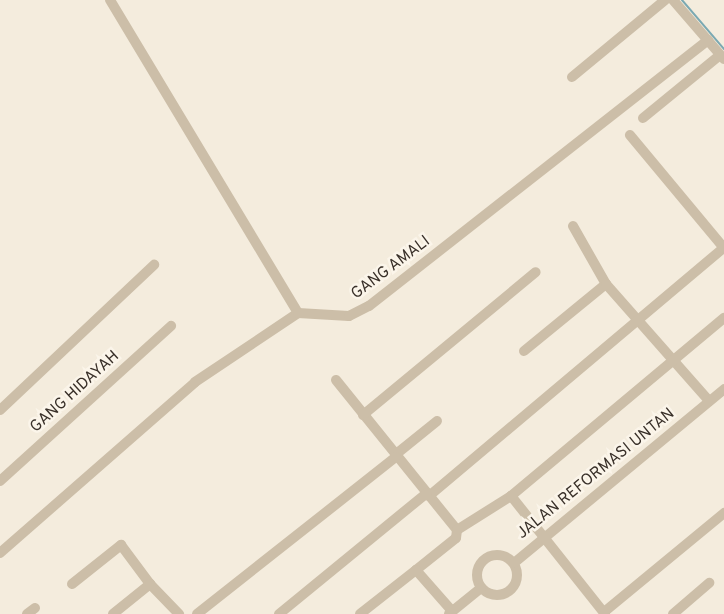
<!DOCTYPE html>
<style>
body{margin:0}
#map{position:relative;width:724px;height:614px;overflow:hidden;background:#f4ecdd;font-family:Overpass,sans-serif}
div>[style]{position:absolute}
.stream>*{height:2px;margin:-1px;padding:0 1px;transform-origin:1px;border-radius:1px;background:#7ba9b2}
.minor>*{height:10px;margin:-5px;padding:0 5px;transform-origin:5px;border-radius:5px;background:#ccbea8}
.minor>.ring{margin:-5px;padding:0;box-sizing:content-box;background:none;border:10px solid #ccbea8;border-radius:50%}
span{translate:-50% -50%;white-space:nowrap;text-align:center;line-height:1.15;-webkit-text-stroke:5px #fbf5ea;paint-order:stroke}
.street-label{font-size:16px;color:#393029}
</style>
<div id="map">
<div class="stream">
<div style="left:682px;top:0;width:65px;rotate:49.4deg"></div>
</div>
<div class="minor">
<div style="left:110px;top:0;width:365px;rotate:59deg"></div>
<div style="left:673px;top:0;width:78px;rotate:49.2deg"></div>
<div style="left:572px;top:77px;width:121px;rotate:-39.6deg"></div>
<div style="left:643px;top:118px;width:99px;rotate:-39.3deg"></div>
<div style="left:573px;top:226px;width:67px;rotate:60.4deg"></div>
<div style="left:524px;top:351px;width:106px;rotate:-39.3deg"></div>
<div style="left:606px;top:284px;width:156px;rotate:48.6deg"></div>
<div style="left:336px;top:380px;width:193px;rotate:51.1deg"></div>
<div style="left:457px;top:530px;width:8px;rotate:97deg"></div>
<div style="left:456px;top:538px;width:51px;rotate:141.3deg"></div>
<div style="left:416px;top:570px;width:55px;rotate:48.7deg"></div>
<div style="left:0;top:410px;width:212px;rotate:-43.3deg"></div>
<div style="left:363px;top:415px;width:224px;rotate:-39.6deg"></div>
<div style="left:395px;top:455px;width:54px;rotate:-39deg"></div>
<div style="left:0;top:481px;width:231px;rotate:-42.2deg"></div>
<div style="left:429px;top:496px;width:385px;rotate:-40.1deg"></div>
<div style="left:724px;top:248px;width:147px;rotate:-129.8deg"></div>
<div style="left:457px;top:530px;width:64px;rotate:-32.2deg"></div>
<div style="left:0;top:553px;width:259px;rotate:-41.2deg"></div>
<div style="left:195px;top:382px;width:124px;rotate:-33.8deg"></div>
<div style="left:298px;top:313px;width:51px;rotate:3.4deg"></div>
<div style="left:349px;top:316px;width:22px;rotate:-27deg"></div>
<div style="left:369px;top:306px;width:431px;rotate:-38.1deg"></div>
<div class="ring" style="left:477px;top:555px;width:30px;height:30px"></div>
<div style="left:514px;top:563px;width:273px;rotate:-39.6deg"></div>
<div style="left:72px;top:584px;width:63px;rotate:-38.5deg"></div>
<div style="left:121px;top:545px;width:49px;rotate:53.4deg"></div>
<div style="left:604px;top:612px;width:156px;rotate:-39.5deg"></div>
<div style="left:27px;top:614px;width:10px;rotate:-37deg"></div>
<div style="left:113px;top:614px;width:48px;rotate:-39deg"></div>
<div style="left:150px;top:584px;width:42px;rotate:46deg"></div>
<div style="left:197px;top:614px;width:253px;rotate:-38.3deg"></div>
<div style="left:279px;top:614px;width:191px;rotate:-39.3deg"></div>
<div style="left:360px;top:614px;width:71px;rotate:-38.2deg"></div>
<div style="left:449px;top:614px;width:41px;rotate:-39.1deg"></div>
<div style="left:605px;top:614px;width:151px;rotate:-128.5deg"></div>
<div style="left:511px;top:496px;width:278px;rotate:-39.9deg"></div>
<div style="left:673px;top:614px;width:48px;rotate:-40.7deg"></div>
</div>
<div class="street-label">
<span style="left:391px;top:268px;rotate:-37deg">GANG AMALI</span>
<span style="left:75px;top:392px;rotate:-42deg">GANG HIDAYAH</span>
<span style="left:596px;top:474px;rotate:-39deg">JALAN REFORMASI UNTAN</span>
</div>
</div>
